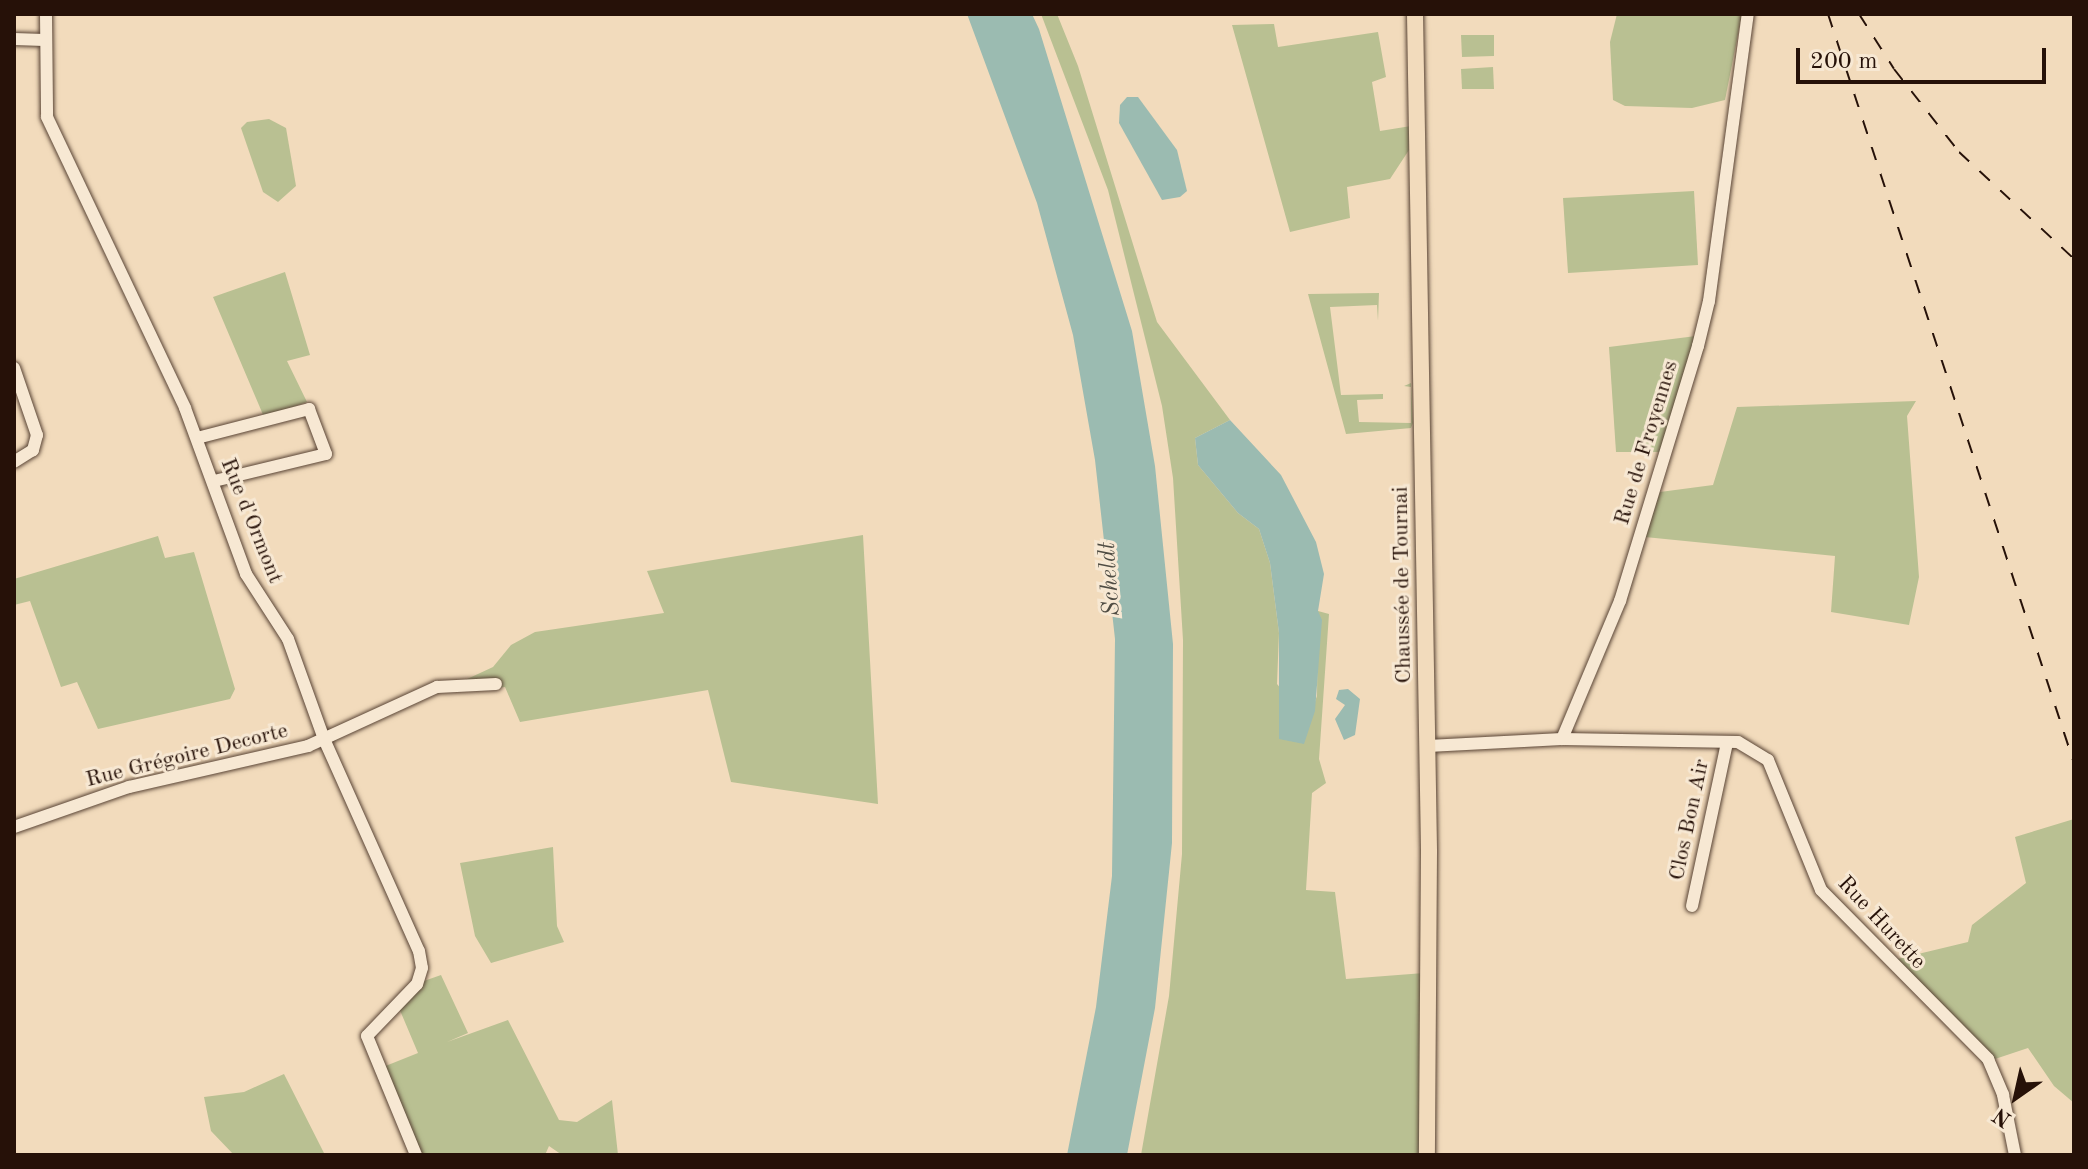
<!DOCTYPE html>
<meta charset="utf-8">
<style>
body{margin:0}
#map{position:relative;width:2088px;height:1169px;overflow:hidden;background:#f2dbbc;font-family:"Old Standard TT",serif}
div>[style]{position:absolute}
.green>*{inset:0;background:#b9c092}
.water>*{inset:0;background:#9bbbb1}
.roads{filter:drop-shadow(0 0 2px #594435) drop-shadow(0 0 2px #594435)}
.minor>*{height:12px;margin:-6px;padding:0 6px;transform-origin:6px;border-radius:6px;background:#f7e8d3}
.major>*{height:16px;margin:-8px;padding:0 8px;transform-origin:8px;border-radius:8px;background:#f2dbbc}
.rail>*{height:2px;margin-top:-1px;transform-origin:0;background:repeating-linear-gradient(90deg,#261108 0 14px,transparent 0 28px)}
span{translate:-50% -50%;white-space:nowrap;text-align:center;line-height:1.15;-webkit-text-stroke:6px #f7e8d3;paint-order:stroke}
.street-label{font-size:22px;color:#261108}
.water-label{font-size:24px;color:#4f4c43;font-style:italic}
.frame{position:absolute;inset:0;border:16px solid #261108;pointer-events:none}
.north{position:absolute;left:1976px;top:1057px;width:80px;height:80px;-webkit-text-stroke:6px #f7e8d3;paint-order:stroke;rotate:214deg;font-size:22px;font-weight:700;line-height:32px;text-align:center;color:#261108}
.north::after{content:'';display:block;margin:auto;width:28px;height:36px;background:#261108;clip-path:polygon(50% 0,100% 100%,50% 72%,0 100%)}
.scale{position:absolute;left:1796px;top:48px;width:250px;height:36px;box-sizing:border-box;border:4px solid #261108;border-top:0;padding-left:10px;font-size:24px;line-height:28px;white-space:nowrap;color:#261108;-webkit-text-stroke:6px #f7e8d3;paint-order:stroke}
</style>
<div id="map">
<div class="green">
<div style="clip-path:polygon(1041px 14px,1057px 14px,1078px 66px,1157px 322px,1230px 420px,1195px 438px,1198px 465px,1238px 513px,1259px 529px,1270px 563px,1279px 633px,1277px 684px,1308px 721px,1317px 696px,1318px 611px,1329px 614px,1319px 759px,1326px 783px,1312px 793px,1306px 890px,1335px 892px,1346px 979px,1424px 973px,1419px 1155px,1141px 1155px,1169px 996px,1182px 854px,1183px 640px,1173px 478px,1162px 406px,1108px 190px)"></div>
<div style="clip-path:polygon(1617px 14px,1742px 14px,1725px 100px,1692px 108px,1625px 106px,1613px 100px,1610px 42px)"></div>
<div style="clip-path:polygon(1274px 24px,1278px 47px,1378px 32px,1386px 77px,1372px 82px,1380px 131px,1411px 126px,1409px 150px,1390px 179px,1347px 187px,1350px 218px,1290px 232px,1232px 25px)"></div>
<div style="clip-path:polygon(1461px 35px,1494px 35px,1494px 56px,1462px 57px)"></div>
<div style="clip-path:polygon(1493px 67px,1494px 89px,1462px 89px,1461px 69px)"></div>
<div style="clip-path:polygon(269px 119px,286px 128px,296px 186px,278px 202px,263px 192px,241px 128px,247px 122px)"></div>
<div style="clip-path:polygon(1694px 191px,1698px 265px,1568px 273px,1563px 198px)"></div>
<div style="clip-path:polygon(285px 272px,310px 355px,287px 361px,307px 402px,264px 417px,213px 297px)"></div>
<div style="clip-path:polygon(1379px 293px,1378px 321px,1377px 305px,1330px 307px,1341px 395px,1383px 394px,1383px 399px,1357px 400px,1359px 422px,1411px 423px,1411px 387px,1404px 386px,1411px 383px,1413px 423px,1411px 428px,1346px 434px,1308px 294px)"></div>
<div style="clip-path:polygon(1696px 336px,1661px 452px,1616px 452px,1609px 347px)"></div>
<div style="clip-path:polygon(1916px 401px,1907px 416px,1919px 577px,1909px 625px,1831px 612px,1835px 556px,1645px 537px,1660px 492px,1713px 485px,1737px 407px)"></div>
<div style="clip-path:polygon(863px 535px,878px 804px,731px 782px,708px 690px,520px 722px,505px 687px,469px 691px,465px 680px,493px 667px,511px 645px,535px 632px,664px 613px,647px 571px)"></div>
<div style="clip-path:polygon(158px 536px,165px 558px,194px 552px,235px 689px,230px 699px,98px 729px,77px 682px,61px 687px,30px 601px,14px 605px,14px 579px)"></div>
<div style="clip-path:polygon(2074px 819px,2074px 1103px,2054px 1086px,2028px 1048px,1992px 1060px,1893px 960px,1968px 942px,1972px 925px,2026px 883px,2015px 837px)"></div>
<div style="clip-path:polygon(553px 847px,557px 926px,564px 942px,491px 963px,475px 936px,460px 863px)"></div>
<div style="clip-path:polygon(441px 975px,468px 1033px,447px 1042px,508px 1020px,559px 1120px,577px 1122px,612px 1100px,618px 1155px,562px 1155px,549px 1146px,545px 1155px,412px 1155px,378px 1069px,418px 1053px,399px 1008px,424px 981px)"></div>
<div style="clip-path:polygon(284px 1074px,325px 1155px,234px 1155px,211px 1131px,204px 1097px,244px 1092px)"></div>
</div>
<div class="water">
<div style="clip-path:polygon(967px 14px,1032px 14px,1039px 29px,1132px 331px,1155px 466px,1173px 644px,1172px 843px,1155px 1008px,1127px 1155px,1067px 1155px,1096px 1007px,1112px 876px,1115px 639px,1095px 460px,1073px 335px,1037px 203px)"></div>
<div style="clip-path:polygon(1127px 97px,1138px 97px,1177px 150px,1187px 191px,1180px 197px,1162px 200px,1119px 123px,1120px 105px)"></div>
<div style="clip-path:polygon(1230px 420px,1281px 475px,1316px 542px,1324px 574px,1318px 611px,1322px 620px,1315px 711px,1304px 744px,1279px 739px,1279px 633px,1270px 563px,1259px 529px,1238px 513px,1198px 465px,1195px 438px)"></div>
<div style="clip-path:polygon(1348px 689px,1360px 699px,1355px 735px,1344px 740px,1335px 719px,1345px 705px,1336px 699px,1339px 690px)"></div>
</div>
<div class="roads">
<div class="minor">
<div style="left:46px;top:14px;width:103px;rotate:89.4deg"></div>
<div style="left:47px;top:117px;width:322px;rotate:64.6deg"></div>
<div style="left:185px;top:408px;width:177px;rotate:69.8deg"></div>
<div style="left:246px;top:574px;width:77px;rotate:57.1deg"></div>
<div style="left:288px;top:639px;width:106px;rotate:70.2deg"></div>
<div style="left:324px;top:739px;width:232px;rotate:65.9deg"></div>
<div style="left:419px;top:951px;width:17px;rotate:80deg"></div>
<div style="left:422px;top:968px;width:17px;rotate:107deg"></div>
<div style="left:417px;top:984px;width:72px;rotate:133.9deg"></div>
<div style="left:367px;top:1036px;width:129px;rotate:67.6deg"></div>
<div style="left:14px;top:39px;width:30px;rotate:2deg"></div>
<div style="left:14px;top:368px;width:71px;rotate:71.1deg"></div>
<div style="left:37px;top:435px;width:16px;rotate:105deg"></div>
<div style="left:33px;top:450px;width:22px;rotate:148deg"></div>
<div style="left:197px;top:438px;width:116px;rotate:-14.5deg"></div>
<div style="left:309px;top:409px;width:48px;rotate:69.3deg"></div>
<div style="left:326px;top:454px;width:115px;rotate:166.4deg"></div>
<div style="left:1562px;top:739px;width:176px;rotate:1deg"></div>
<div style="left:1738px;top:742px;width:35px;rotate:31deg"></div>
<div style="left:1768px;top:760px;width:140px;rotate:67.8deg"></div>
<div style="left:1821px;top:890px;width:238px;rotate:45.3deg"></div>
<div style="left:1988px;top:1059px;width:39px;rotate:67deg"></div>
<div style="left:2003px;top:1095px;width:61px;rotate:78.7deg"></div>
<div style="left:1428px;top:746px;width:134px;rotate:-3deg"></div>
<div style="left:1562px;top:739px;width:150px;rotate:-67.2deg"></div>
<div style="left:1620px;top:601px;width:267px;rotate:-73deg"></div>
<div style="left:1698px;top:346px;width:46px;rotate:-76.3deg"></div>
<div style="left:1709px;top:301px;width:290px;rotate:-82.3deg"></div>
<div style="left:14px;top:827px;width:122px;rotate:-19.2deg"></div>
<div style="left:129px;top:787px;width:184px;rotate:-12.9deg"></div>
<div style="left:308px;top:746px;width:142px;rotate:-24.6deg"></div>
<div style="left:437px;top:687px;width:59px;rotate:-2.9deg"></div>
<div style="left:1692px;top:906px;width:167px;rotate:-77.9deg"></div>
</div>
<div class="major">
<div style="left:1415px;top:14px;width:838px;rotate:89.04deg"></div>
<div style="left:1429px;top:852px;width:303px;rotate:90.4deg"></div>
</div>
</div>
<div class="rail">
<div style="left:1828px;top:14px;width:788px;rotate:71.82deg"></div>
<div style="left:1859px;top:14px;width:65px;rotate:57.5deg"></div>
<div style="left:1894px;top:69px;width:105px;rotate:51.9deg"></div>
<div style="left:1959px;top:152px;width:157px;rotate:42.9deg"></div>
</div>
<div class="street-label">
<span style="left:1647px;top:443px;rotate:-73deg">Rue de Froyennes</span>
<span style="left:251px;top:521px;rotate:68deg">Rue d'Ormont</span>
<span style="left:1403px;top:585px;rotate:-91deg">Chaussée de Tournai</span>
<span style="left:187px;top:756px;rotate:-14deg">Rue Grégoire Decorte</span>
<span style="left:1690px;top:820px;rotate:-78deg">Clos Bon Air</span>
<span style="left:1881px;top:923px;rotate:47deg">Rue Hurette</span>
</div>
<div class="water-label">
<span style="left:1111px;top:579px;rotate:-94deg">Scheldt</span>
</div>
<div class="frame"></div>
<div class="north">N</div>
<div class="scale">200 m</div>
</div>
